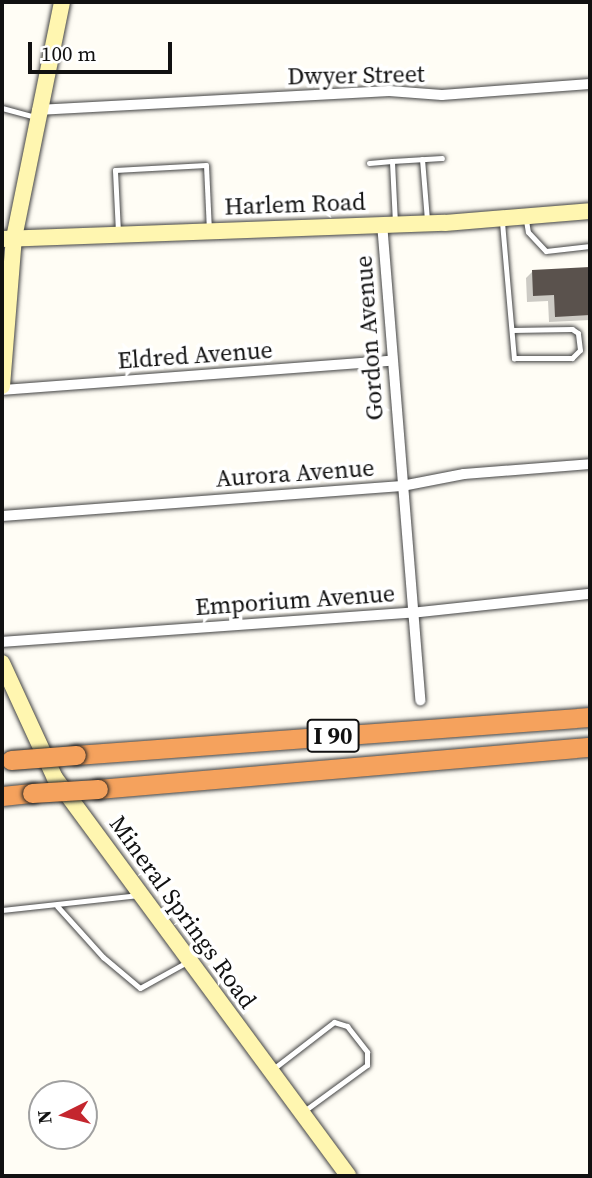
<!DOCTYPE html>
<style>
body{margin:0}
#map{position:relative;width:592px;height:1178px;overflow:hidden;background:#fffdf5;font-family:"Source Serif 4",serif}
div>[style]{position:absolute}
.shadow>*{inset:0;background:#0003}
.building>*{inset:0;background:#5a524d}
.roads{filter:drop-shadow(0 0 2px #444) drop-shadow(0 0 2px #444)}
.lane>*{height:5px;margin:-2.5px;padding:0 2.5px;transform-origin:2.5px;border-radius:2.5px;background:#fff}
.street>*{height:10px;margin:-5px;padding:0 5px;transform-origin:5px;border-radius:5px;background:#fff}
.secondary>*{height:16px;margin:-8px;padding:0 8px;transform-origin:8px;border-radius:8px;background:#fff6b0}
.highway>*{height:19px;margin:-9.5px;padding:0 9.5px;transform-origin:9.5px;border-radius:9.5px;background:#f5a25d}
.bridges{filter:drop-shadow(0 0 2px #222) drop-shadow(0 0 2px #222)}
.highway-bridge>*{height:19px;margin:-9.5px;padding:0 9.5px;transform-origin:9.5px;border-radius:9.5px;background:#f5a25d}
span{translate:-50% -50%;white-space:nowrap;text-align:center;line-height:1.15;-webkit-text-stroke:7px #fff;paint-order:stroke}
.shield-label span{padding:2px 5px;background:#fff;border:2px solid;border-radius:5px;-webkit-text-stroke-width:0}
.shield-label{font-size:23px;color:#111;font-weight:700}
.street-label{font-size:24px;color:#111}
.frame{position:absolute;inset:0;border:4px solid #111;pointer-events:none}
.north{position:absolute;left:28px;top:1080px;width:70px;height:70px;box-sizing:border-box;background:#fff;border:2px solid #a0a0a0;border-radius:50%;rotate:264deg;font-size:19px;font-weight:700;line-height:28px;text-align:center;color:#111}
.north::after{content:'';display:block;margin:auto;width:24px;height:32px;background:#c4262e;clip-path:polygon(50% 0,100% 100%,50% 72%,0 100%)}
.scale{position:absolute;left:28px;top:42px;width:144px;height:32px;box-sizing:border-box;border:4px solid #111;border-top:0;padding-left:9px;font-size:21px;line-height:24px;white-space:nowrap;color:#111;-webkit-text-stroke:5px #fff;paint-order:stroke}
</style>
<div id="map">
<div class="shadow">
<div style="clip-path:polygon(590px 268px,590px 320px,549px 322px,548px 301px,527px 302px,526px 278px,532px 272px)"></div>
</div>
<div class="building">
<div style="clip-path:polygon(590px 267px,590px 315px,555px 317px,554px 295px,533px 296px,532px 270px)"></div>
</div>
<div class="roads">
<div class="lane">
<div style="left:2px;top:108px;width:35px;rotate:15deg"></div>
<div style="left:422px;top:159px;width:61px;rotate:85.3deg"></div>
<div style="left:369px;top:163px;width:23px;rotate:-5deg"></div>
<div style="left:526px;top:220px;width:12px;rotate:81deg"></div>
<div style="left:528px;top:232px;width:26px;rotate:47deg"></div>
<div style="left:546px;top:251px;width:44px;rotate:-6.5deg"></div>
<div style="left:502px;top:222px;width:137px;rotate:85deg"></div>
<div style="left:514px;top:358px;width:58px"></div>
<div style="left:572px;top:358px;width:11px;rotate:-45deg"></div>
<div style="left:580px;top:350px;width:17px;rotate:-97deg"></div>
<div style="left:578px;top:333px;width:7px;rotate:-146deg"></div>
<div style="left:572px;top:329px;width:60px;rotate:179deg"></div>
<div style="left:395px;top:223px;width:62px;rotate:-92.8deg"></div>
<div style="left:392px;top:161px;width:50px;rotate:-3.4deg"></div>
<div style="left:118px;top:232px;width:62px;rotate:-92.8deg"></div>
<div style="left:115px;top:170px;width:91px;rotate:-3.1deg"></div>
<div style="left:206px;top:165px;width:65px;rotate:87.4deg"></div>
<div style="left:57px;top:906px;width:69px;rotate:48deg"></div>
<div style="left:103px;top:957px;width:48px;rotate:40deg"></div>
<div style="left:140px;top:988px;width:54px;rotate:-29deg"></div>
<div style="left:2px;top:910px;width:138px;rotate:-6.2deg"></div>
<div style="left:273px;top:1069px;width:77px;rotate:-37.6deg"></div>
<div style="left:334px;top:1022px;width:14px;rotate:17deg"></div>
<div style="left:347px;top:1026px;width:33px;rotate:52deg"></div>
<div style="left:367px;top:1052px;width:13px;rotate:90deg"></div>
<div style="left:367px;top:1065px;width:78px;rotate:143.9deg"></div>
</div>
<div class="street">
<div style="left:37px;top:110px;width:353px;rotate:-3.1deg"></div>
<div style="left:389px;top:91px;width:53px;rotate:4.3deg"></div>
<div style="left:442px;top:95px;width:148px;rotate:-4.3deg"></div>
<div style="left:382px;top:223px;width:479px;rotate:85.4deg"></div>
<div style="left:2px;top:390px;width:391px;rotate:-4.3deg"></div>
<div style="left:2px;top:516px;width:401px;rotate:-4.3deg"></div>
<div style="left:402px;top:486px;width:63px;rotate:-11deg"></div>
<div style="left:464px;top:474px;width:126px;rotate:-4.5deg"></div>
<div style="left:2px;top:642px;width:410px;rotate:-4.1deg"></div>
<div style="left:411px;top:613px;width:180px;rotate:-6.1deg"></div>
</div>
<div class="secondary">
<div style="left:2px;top:239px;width:443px;rotate:-2.1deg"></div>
<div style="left:445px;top:223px;width:145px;rotate:-4.7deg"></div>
<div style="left:2px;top:386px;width:148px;rotate:-85.4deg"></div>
<div style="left:14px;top:238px;width:241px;rotate:-78.5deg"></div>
<div style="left:2px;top:663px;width:127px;rotate:65.3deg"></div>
<div style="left:55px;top:778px;width:494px;rotate:53.6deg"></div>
</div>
<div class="highway">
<div style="left:76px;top:755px;width:515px;rotate:-4.23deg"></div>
<div style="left:98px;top:789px;width:494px;rotate:-4.9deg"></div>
<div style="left:2px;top:796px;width:30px;rotate:-6deg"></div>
</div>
</div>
<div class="bridges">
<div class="highway-bridge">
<div style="left:11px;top:760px;width:65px;rotate:-4.4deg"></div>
<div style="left:32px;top:793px;width:66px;rotate:-3.5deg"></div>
</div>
</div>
<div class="shield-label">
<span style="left:333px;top:736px">I 90</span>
</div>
<div class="street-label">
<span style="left:356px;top:75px;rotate:-1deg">Dwyer Street</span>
<span style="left:295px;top:204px;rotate:-2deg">Harlem Road</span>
<span style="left:369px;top:338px;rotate:-94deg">Gordon Avenue</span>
<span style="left:195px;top:355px;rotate:-4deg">Eldred Avenue</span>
<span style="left:295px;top:473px;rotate:-4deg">Aurora Avenue</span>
<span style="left:295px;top:600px;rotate:-4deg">Emporium Avenue</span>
<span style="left:183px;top:912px;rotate:54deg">Mineral Springs Road</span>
</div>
<div class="frame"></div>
<div class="north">N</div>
<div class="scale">100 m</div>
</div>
